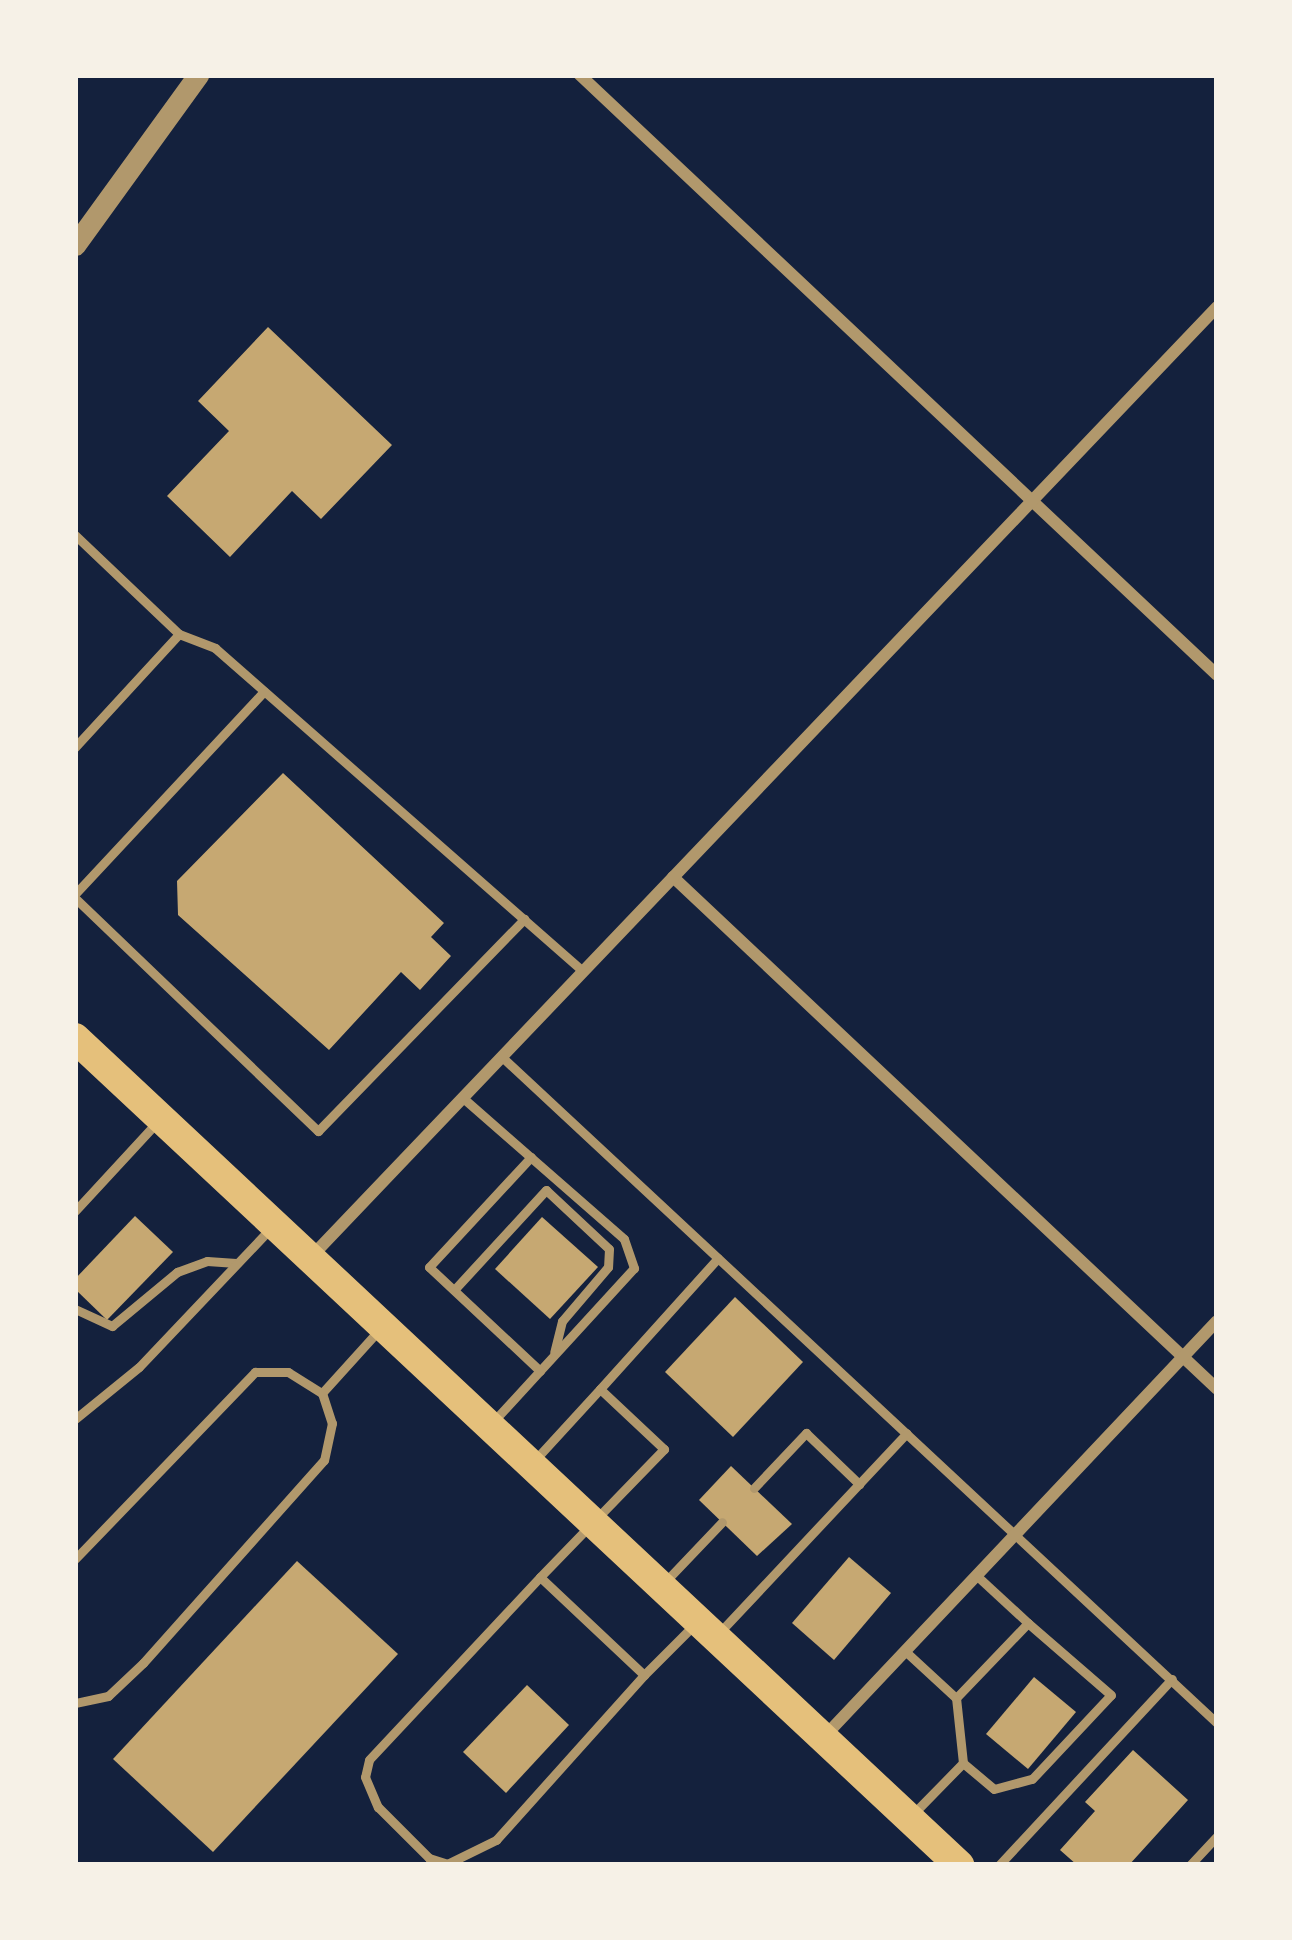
<!DOCTYPE html>
<style>
body{margin:0}
#map{position:relative;width:1292px;height:1940px;overflow:hidden;background:#14213d;font-family:"Public Sans",sans-serif}
div>[style]{position:absolute}
.building>*{inset:0;background:#c6a872}
.service>*{height:9px;margin:-4.5px;padding:0 4.5px;transform-origin:4.5px;border-radius:4.5px;background:#b1986c}
.minor>*{height:12px;margin:-6px;padding:0 6px;transform-origin:6px;border-radius:6px;background:#b1986c}
.tertiary>*{height:21px;margin:-10.5px;padding:0 10.5px;transform-origin:10.5px;border-radius:10.5px;background:#b1986c}
.primary>*{height:30px;margin:-15px;padding:0 15px;transform-origin:15px;border-radius:15px;background:#e5c07b}
span{translate:-50% -50%;white-space:nowrap;text-align:center;line-height:1.15;-webkit-text-stroke:12px #f6f1e7;paint-order:stroke}
.frame{position:absolute;inset:0;border:78px solid #f6f1e7;pointer-events:none}
</style>
<div id="map">
<div class="building">
<div style="clip-path:polygon(268px 327px,392px 445px,321px 519px,292px 491px,230px 557px,167px 496px,229px 431px,198px 401px)"></div>
<div style="clip-path:polygon(283px 773px,444px 923px,431px 937px,451px 956px,420px 990px,401px 972px,329px 1050px,178px 915px,177px 881px)"></div>
<div style="clip-path:polygon(135px 1216px,173px 1252px,107px 1320px,75px 1289px,75px 1279px)"></div>
<div style="clip-path:polygon(542px 1217px,598px 1267px,550px 1319px,495px 1269px)"></div>
<div style="clip-path:polygon(735px 1297px,803px 1362px,733px 1437px,665px 1372px)"></div>
<div style="clip-path:polygon(731px 1466px,792px 1524px,757px 1556px,699px 1500px)"></div>
<div style="clip-path:polygon(849px 1557px,891px 1593px,834px 1660px,792px 1623px)"></div>
<div style="clip-path:polygon(297px 1561px,398px 1654px,213px 1852px,113px 1759px)"></div>
<div style="clip-path:polygon(1034px 1677px,1076px 1712px,1028px 1769px,986px 1734px)"></div>
<div style="clip-path:polygon(527px 1685px,569px 1725px,506px 1793px,463px 1752px)"></div>
<div style="clip-path:polygon(1133px 1750px,1188px 1800px,1129px 1865px,1077px 1865px,1060px 1850px,1095px 1811px,1085px 1802px)"></div>
</div>
<div class="service">
<div style="left:75px;top:535px;width:144px;rotate:43.6deg"></div>
<div style="left:179px;top:634px;width:154px;rotate:132.6deg"></div>
<div style="left:179px;top:634px;width:39px;rotate:21deg"></div>
<div style="left:215px;top:648px;width:490px;rotate:41.3deg"></div>
<div style="left:75px;top:894px;width:277px;rotate:-47deg"></div>
<div style="left:75px;top:898px;width:337px;rotate:43.8deg"></div>
<div style="left:318px;top:1131px;width:296px;rotate:-45.8deg"></div>
<div style="left:502px;top:1057px;width:977px;rotate:42.97deg"></div>
<div style="left:463px;top:1098px;width:214px;rotate:41.2deg"></div>
<div style="left:624px;top:1239px;width:31px;rotate:71deg"></div>
<div style="left:634px;top:1268px;width:212px;rotate:132.5deg"></div>
<div style="left:531px;top:1157px;width:150px;rotate:132.8deg"></div>
<div style="left:429px;top:1267px;width:152px;rotate:43.1deg"></div>
<div style="left:75px;top:1211px;width:121px;rotate:-47.3deg"></div>
<div style="left:454px;top:1290px;width:136px;rotate:-47.4deg"></div>
<div style="left:546px;top:1190px;width:86px;rotate:43.1deg"></div>
<div style="left:609px;top:1249px;width:18px;rotate:93deg"></div>
<div style="left:608px;top:1267px;width:71px;rotate:130.4deg"></div>
<div style="left:562px;top:1321px;width:32px;rotate:104deg"></div>
<div style="left:75px;top:1309px;width:41px;rotate:24.7deg"></div>
<div style="left:112px;top:1326px;width:85px;rotate:-39.7deg"></div>
<div style="left:177px;top:1272px;width:32px;rotate:-20deg"></div>
<div style="left:207px;top:1261px;width:29px;rotate:4deg"></div>
<div style="left:600px;top:1389px;width:176px;rotate:-48deg"></div>
<div style="left:322px;top:1393px;width:85px;rotate:-47.9deg"></div>
<div style="left:75px;top:1419px;width:82px;rotate:-39.1deg"></div>
<div style="left:139px;top:1367px;width:190px;rotate:-46.5deg"></div>
<div style="left:534px;top:1461px;width:98px;rotate:-47.5deg"></div>
<div style="left:600px;top:1389px;width:88px;rotate:43.2deg"></div>
<div style="left:664px;top:1449px;width:178px;rotate:134.1deg"></div>
<div style="left:540px;top:1577px;width:143px;rotate:43.3deg"></div>
<div style="left:644px;top:1675px;width:71px;rotate:-45deg"></div>
<div style="left:754px;top:1488px;width:76px;rotate:-46.6deg"></div>
<div style="left:806px;top:1433px;width:74px;rotate:43.9deg"></div>
<div style="left:75px;top:1559px;width:260px;rotate:-46.1deg"></div>
<div style="left:255px;top:1372px;width:33px"></div>
<div style="left:288px;top:1372px;width:40px;rotate:32deg"></div>
<div style="left:322px;top:1393px;width:32px;rotate:72deg"></div>
<div style="left:332px;top:1423px;width:38px;rotate:102deg"></div>
<div style="left:324px;top:1460px;width:272px;rotate:131.7deg"></div>
<div style="left:143px;top:1663px;width:48px;rotate:136.7deg"></div>
<div style="left:108px;top:1696px;width:34px;rotate:168deg"></div>
<div style="left:540px;top:1577px;width:250px;rotate:133.1deg"></div>
<div style="left:369px;top:1760px;width:17px;rotate:103deg"></div>
<div style="left:365px;top:1777px;width:33px;rotate:67deg"></div>
<div style="left:378px;top:1807px;width:72px;rotate:45deg"></div>
<div style="left:429px;top:1858px;width:19px;rotate:18deg"></div>
<div style="left:447px;top:1864px;width:55px;rotate:-26.1deg"></div>
<div style="left:496px;top:1840px;width:222px;rotate:-48.1deg"></div>
<div style="left:664px;top:1583px;width:84px;rotate:-46.4deg"></div>
<div style="left:719px;top:1633px;width:274px;rotate:-46.8deg"></div>
<div style="left:905px;top:1651px;width:69px;rotate:42.7deg"></div>
<div style="left:956px;top:1698px;width:104px;rotate:-46.2deg"></div>
<div style="left:1028px;top:1623px;width:69px;rotate:-137.3deg"></div>
<div style="left:963px;top:1763px;width:40px;rotate:40deg"></div>
<div style="left:994px;top:1789px;width:39px;rotate:-15deg"></div>
<div style="left:1032px;top:1779px;width:115px;rotate:-46.8deg"></div>
<div style="left:1111px;top:1695px;width:110px;rotate:-139.1deg"></div>
<div style="left:913px;top:1814px;width:71px;rotate:-45.6deg"></div>
<div style="left:963px;top:1763px;width:65px;rotate:-96.1deg"></div>
<div style="left:999px;top:1865px;width:254px;rotate:-47.1deg"></div>
<div style="left:1190px;top:1865px;width:40px;rotate:-47deg"></div>
</div>
<div class="minor">
<div style="left:580px;top:75px;width:875px;rotate:43.29deg"></div>
<div style="left:673px;top:877px;width:747px;rotate:43.26deg"></div>
<div style="left:311px;top:1257px;width:1313px;rotate:-46.36deg"></div>
<div style="left:824px;top:1737px;width:572px;rotate:-46.63deg"></div>
</div>
<div class="tertiary">
<div style="left:75px;top:245px;width:210px;rotate:-54.1deg"></div>
</div>
<div class="primary">
<div style="left:75px;top:1038px;width:1211px;rotate:43.09deg"></div>
</div>
<div class="frame"></div>
</div>
